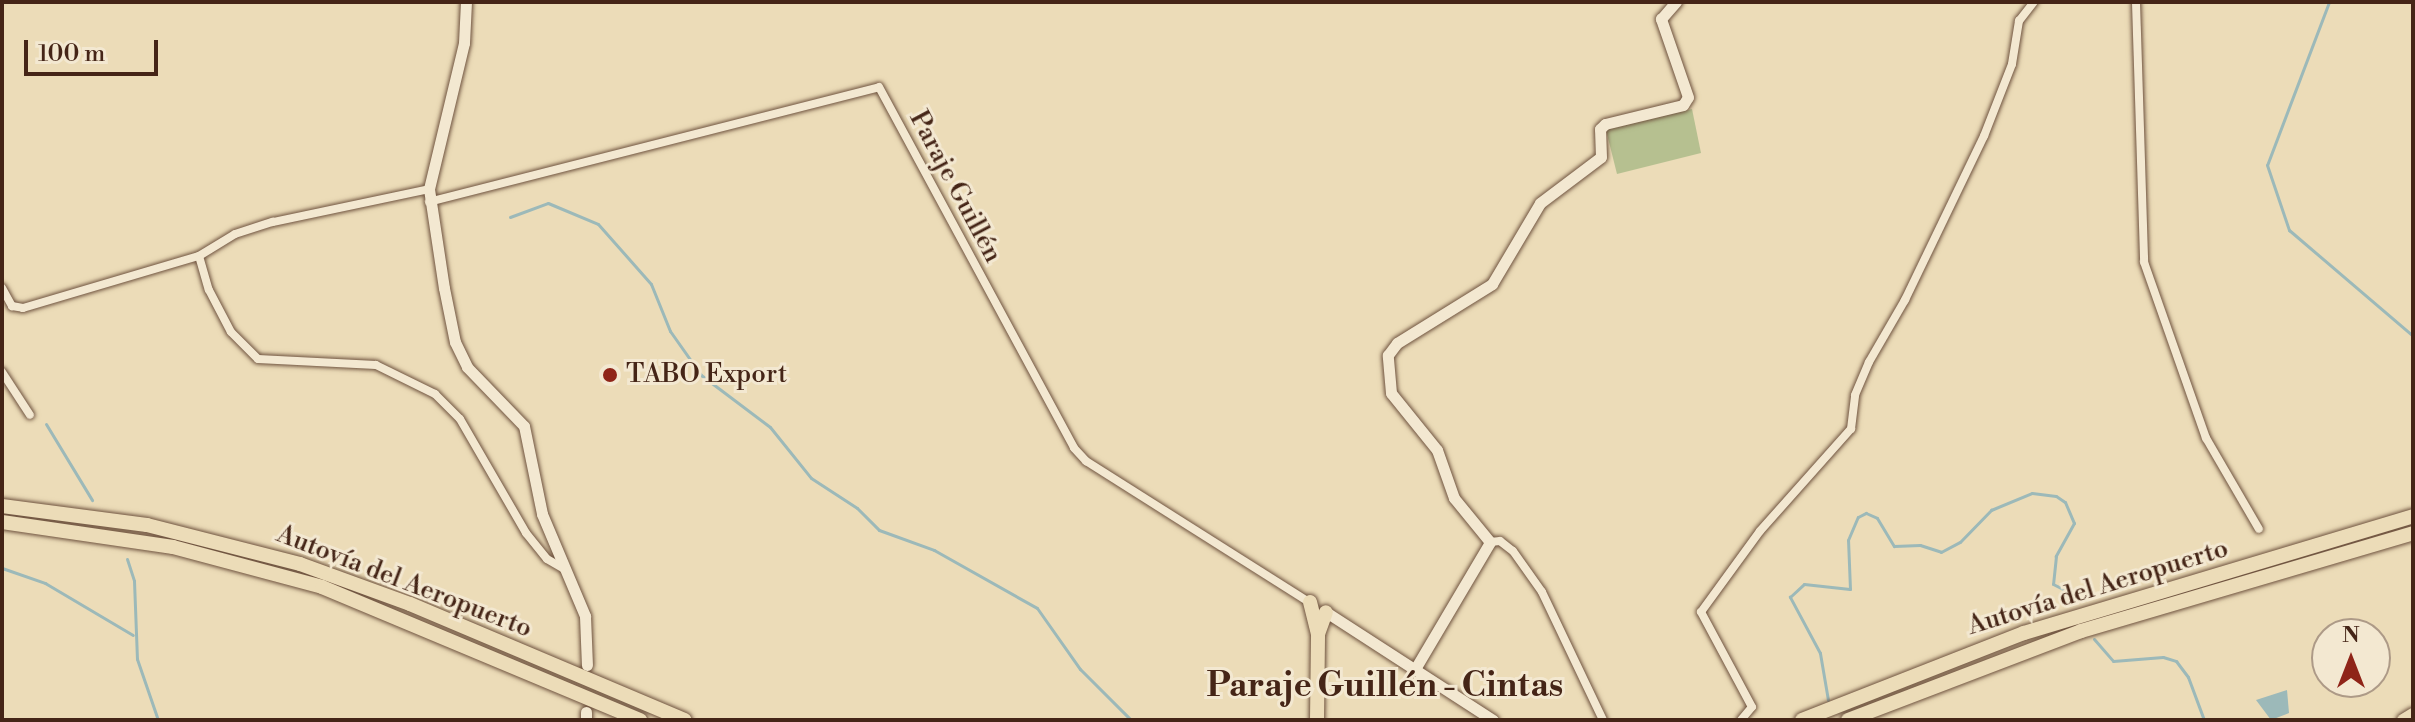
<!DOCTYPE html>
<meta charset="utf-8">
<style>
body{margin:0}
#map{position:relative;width:2415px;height:722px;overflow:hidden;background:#ecdcb8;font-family:"Libre Bodoni",serif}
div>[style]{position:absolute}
.green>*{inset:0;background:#b6c090}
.water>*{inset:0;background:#9cb9b9}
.stream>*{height:3px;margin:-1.5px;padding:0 1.5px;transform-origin:1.5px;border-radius:1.5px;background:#9cb9b9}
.roads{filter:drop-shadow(0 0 2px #6f533f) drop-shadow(0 0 2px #6f533f)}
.street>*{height:8px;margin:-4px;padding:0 4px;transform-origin:4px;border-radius:4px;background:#f3e8d1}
.secondary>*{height:11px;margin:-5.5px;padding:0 5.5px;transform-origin:5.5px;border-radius:5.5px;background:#f3e8d1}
.primary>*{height:12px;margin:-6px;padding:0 6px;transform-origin:6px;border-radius:6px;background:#ecdcb8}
.highway>*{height:14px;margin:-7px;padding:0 7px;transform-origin:7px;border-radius:7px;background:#ecdcb8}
.dots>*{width:22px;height:22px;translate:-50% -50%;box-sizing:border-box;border:4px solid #f3e8d1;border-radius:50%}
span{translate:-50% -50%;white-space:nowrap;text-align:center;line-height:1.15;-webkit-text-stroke:6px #f3e8d1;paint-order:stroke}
.street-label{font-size:26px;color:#452517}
.poi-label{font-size:26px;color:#452517}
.left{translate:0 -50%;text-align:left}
.district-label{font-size:34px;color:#452517;font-weight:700}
.frame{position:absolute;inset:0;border:4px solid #452517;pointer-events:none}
.north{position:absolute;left:2311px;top:618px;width:80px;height:80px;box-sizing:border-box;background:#f3e8d1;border:2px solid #ad9a87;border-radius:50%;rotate:0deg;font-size:22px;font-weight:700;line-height:32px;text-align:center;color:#452517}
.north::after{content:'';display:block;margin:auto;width:28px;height:36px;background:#8f2418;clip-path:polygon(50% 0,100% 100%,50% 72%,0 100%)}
.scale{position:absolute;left:24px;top:40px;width:134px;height:36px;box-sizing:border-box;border:4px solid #452517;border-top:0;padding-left:10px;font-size:24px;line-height:28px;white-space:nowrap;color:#452517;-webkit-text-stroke:6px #f3e8d1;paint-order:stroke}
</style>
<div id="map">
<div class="green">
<div style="clip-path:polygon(1692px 109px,1701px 153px,1617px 174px,1606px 130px)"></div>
</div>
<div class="water">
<div style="clip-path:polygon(2287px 690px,2289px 713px,2271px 720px,2256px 700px)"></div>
</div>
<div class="stream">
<div style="left:2329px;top:2px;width:174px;rotate:110.8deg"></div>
<div style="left:2267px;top:165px;width:69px;rotate:71.3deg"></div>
<div style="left:2289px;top:230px;width:163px;rotate:40.5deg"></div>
<div style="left:510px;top:217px;width:40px;rotate:-20.2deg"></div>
<div style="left:548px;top:203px;width:54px;rotate:22.8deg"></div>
<div style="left:598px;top:224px;width:80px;rotate:48.5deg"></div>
<div style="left:651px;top:284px;width:51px;rotate:68deg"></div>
<div style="left:670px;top:331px;width:54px;rotate:54.8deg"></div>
<div style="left:701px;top:375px;width:86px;rotate:37deg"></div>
<div style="left:770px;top:427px;width:65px;rotate:51.2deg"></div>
<div style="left:811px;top:478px;width:55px;rotate:33.1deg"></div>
<div style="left:857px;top:508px;width:31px;rotate:45deg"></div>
<div style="left:879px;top:530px;width:59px;rotate:20deg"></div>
<div style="left:934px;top:550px;width:118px;rotate:29.4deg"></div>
<div style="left:1037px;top:608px;width:75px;rotate:54.8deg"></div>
<div style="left:1080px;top:669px;width:72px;rotate:45deg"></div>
<div style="left:46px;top:424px;width:89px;rotate:58.8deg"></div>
<div style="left:127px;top:559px;width:23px;rotate:72deg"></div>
<div style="left:134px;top:581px;width:78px;rotate:87.8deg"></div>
<div style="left:137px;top:659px;width:65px;rotate:71deg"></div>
<div style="left:2px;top:568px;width:46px;rotate:19.2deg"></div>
<div style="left:45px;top:583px;width:102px;rotate:30.6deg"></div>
<div style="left:2094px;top:639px;width:29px;rotate:49deg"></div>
<div style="left:2113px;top:661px;width:50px;rotate:-4.6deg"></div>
<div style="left:2163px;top:657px;width:14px;rotate:17deg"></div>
<div style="left:2176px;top:661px;width:20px;rotate:53deg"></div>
<div style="left:2188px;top:677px;width:46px;rotate:69.6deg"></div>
<div style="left:1828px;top:700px;width:48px;rotate:-99.7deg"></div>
<div style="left:1820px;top:653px;width:64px;rotate:-118.2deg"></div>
<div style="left:1790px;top:597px;width:19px;rotate:-43deg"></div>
<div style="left:1804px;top:584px;width:46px;rotate:6.2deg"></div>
<div style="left:1850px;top:589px;width:49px;rotate:-92.3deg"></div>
<div style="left:1848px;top:540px;width:25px;rotate:-67deg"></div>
<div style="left:1858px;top:517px;width:9px;rotate:-27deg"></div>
<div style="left:1866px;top:513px;width:12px;rotate:24deg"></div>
<div style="left:1877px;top:518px;width:33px;rotate:59deg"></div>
<div style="left:1894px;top:546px;width:26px;rotate:-2deg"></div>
<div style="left:1920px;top:545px;width:22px;rotate:18deg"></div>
<div style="left:1941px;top:552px;width:21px;rotate:-28deg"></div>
<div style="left:1960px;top:542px;width:45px;rotate:-45.9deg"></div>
<div style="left:1991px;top:510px;width:44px;rotate:-22.5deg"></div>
<div style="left:2032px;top:493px;width:24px;rotate:7deg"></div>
<div style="left:2056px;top:496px;width:11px;rotate:34deg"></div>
<div style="left:2065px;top:502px;width:23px;rotate:67deg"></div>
<div style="left:2074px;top:523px;width:38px;rotate:119deg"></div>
<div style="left:2056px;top:556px;width:28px;rotate:96deg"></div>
<div style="left:2053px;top:584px;width:30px;rotate:27deg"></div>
</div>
<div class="roads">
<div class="street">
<div style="left:2136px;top:2px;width:260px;rotate:88.2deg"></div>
<div style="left:2144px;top:262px;width:187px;rotate:70.6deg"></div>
<div style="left:2206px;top:438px;width:105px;rotate:59.8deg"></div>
<div style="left:429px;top:202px;width:464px;rotate:-14.3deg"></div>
<div style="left:879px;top:87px;width:410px;rotate:61.6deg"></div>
<div style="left:1074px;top:448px;width:18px;rotate:47deg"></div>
<div style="left:1086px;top:461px;width:266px;rotate:32.3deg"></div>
<div style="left:199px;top:256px;width:35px;rotate:74deg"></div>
<div style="left:209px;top:290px;width:47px;rotate:62.4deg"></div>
<div style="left:231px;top:332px;width:38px;rotate:45deg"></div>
<div style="left:258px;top:359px;width:118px;rotate:2.9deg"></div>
<div style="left:376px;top:365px;width:66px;rotate:26.2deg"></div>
<div style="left:435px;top:394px;width:35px;rotate:45deg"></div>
<div style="left:460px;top:419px;width:132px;rotate:59.9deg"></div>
<div style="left:526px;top:533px;width:33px;rotate:51deg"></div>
<div style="left:547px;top:559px;width:20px;rotate:30deg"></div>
<div style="left:2px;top:288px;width:21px;rotate:61deg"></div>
<div style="left:12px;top:306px;width:11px;rotate:10deg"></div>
<div style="left:23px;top:308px;width:184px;rotate:-16.5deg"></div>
<div style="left:199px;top:256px;width:42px;rotate:-31.4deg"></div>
<div style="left:235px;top:234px;width:40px;rotate:-18deg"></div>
<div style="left:273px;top:222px;width:159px;rotate:-11.9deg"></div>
<div style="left:2px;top:372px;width:51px;rotate:56.9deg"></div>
<div style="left:1490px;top:542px;width:10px;rotate:-6deg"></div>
<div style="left:1500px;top:541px;width:16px;rotate:38deg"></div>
<div style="left:1513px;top:551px;width:50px;rotate:54.7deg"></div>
<div style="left:1542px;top:592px;width:142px;rotate:64.5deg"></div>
<div style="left:1741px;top:720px;width:17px;rotate:-50deg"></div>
<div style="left:1752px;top:707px;width:108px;rotate:-118.2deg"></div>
<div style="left:1701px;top:612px;width:100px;rotate:-53.9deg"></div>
<div style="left:1760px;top:531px;width:137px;rotate:-48.3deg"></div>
<div style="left:1851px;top:429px;width:34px;rotate:-83deg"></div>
<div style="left:1855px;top:395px;width:36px;rotate:-67deg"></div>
<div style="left:1869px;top:362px;width:72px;rotate:-59.9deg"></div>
<div style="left:1905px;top:300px;width:182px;rotate:-64.3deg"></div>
<div style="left:1984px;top:136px;width:77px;rotate:-68.7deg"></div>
<div style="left:2012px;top:64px;width:44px;rotate:-80.8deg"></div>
<div style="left:2019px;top:21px;width:24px;rotate:-52deg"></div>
</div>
<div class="secondary">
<div style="left:466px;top:2px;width:41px;rotate:92.8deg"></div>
<div style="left:464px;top:43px;width:150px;rotate:103.5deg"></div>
<div style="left:429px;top:189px;width:100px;rotate:81.4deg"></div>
<div style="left:444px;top:288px;width:55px;rotate:78.5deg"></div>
<div style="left:455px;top:342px;width:28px;rotate:64deg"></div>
<div style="left:467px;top:367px;width:82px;rotate:46deg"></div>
<div style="left:524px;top:426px;width:90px;rotate:78.4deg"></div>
<div style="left:542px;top:514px;width:111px;rotate:67.1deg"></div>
<div style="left:585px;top:616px;width:49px;rotate:87.7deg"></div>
<div style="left:1326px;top:612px;width:199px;rotate:32.9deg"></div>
<div style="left:1415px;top:669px;width:147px;rotate:-59.4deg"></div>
<div style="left:1490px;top:542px;width:57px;rotate:-129.3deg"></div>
<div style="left:1454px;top:498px;width:51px;rotate:-109.5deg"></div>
<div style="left:1437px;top:450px;width:73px;rotate:-128.9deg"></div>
<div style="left:1391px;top:393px;width:38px;rotate:-95deg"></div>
<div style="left:1388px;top:355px;width:15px;rotate:-53deg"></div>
<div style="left:1397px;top:343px;width:112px;rotate:-31.8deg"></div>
<div style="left:1492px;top:284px;width:94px;rotate:-59.3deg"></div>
<div style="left:1540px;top:203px;width:76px;rotate:-37deg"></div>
<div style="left:1601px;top:157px;width:28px;rotate:-92deg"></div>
<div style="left:1600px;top:129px;width:7px;rotate:-45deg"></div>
<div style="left:1605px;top:124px;width:80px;rotate:-13.7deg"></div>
<div style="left:1683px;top:105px;width:9px;rotate:-58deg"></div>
<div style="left:1688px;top:97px;width:83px;rotate:-109.1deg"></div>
<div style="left:1661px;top:19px;width:23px;rotate:-49deg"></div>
<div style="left:586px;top:720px;width:8px;rotate:-90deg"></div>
</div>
<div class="primary">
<div style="left:2403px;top:720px;width:12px;rotate:-31deg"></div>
</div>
<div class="highway">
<div style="left:2px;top:506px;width:146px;rotate:7.5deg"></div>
<div style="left:147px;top:525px;width:158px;rotate:14.3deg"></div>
<div style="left:300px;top:564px;width:117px;rotate:20deg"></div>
<div style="left:410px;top:604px;width:298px;rotate:22.9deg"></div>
<div style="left:2px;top:522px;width:173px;rotate:8.3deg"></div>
<div style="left:173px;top:547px;width:154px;rotate:15deg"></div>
<div style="left:322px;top:587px;width:345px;rotate:22.7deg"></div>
<div style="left:1310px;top:602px;width:33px;rotate:76deg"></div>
<div style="left:1317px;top:720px;width:86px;rotate:-89.3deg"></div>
<div style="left:1318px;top:634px;width:23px;rotate:-70deg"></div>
<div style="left:1802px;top:720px;width:238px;rotate:-21.4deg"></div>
<div style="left:2024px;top:633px;width:406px;rotate:-16.7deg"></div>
<div style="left:1848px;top:720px;width:249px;rotate:-20.9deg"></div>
<div style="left:2081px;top:631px;width:346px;rotate:-16.4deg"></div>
</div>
</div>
<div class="dots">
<div style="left:610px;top:375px;background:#8f2418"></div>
</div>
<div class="street-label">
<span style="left:955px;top:187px;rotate:62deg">Paraje Guillén</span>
<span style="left:404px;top:582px;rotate:21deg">Autovía del Aeropuerto</span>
<span style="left:2098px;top:588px;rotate:-17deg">Autovía del Aeropuerto</span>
</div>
<div class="poi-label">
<span class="left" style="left:626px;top:375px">TABO Export</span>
</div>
<div class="district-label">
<span style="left:1385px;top:687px">Paraje Guillén - Cintas</span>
</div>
<div class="frame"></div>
<div class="north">N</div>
<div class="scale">100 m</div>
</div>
